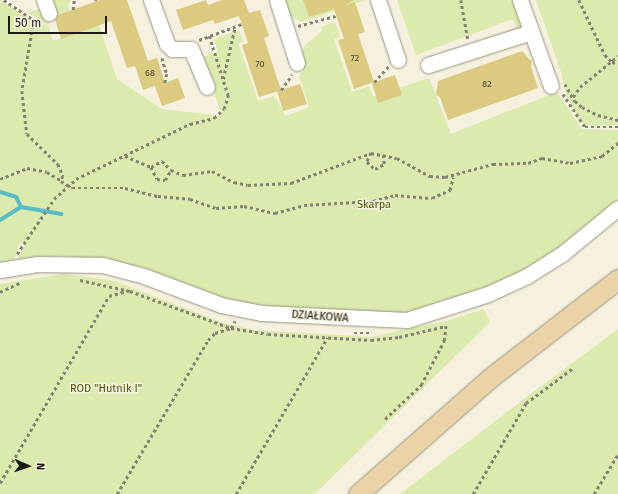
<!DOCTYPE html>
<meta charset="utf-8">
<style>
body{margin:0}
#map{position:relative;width:618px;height:494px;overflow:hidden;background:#f5f1de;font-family:"Fira Sans",sans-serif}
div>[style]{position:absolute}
.green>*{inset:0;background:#dbeaad}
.stream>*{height:4px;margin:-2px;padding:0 2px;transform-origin:2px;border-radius:2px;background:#55bcc8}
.building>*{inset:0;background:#dbca80}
.path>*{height:2.5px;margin-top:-1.25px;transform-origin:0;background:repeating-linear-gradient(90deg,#858275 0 3px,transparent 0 6px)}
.roads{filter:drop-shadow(0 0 1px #999583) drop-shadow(0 0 1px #999583)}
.minor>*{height:15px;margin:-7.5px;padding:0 7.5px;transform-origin:7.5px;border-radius:7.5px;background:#fff}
.major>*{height:19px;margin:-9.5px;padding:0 9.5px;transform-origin:9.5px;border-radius:9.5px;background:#e9d3a7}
span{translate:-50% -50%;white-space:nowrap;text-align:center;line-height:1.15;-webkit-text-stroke:3px #f5f1de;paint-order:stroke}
.number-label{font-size:9px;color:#4b462e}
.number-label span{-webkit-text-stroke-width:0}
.park-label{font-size:11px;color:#495701}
.street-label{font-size:11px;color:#1b1a13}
.north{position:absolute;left:8px;top:446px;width:40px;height:40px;-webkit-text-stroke:3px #f5f1de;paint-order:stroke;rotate:92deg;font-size:11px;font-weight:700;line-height:16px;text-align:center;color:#1b1a13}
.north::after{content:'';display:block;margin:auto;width:14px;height:18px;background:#1b1a13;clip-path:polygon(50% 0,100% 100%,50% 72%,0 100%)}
.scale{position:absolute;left:8px;top:16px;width:99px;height:18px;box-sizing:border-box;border:2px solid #1b1a13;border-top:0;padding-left:5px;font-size:12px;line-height:14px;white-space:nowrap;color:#1b1a13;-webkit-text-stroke:3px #f5f1de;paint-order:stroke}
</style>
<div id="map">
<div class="green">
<div style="clip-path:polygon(0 0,36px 24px,36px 19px,48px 26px,53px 41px,99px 25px,117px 79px,162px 109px,222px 116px,202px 57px,218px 52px,214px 39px,239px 30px,243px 41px,238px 43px,258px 101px,274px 96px,286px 116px,309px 107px,299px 76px,304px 68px,300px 57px,305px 45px,322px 31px,321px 27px,335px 22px,340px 37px,334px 39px,352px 92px,369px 86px,373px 97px,429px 78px,451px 134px,557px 92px,582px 129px,618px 130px,618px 199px,557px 250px,531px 267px,489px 287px,407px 313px,267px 308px,226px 299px,106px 259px,58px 256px,17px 259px,26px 242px,19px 244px,14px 260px,0 264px)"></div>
<div style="clip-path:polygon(48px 0,71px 0,68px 5px,70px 11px,53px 16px,48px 25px,27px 12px,43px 9px)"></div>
<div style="clip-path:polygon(283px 0,366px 0,302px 22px,293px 18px,284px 7px)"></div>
<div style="clip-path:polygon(397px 0,516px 0,525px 25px,518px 32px,513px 19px,416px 55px)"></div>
<div style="clip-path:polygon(536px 0,618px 0,618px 125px,586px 126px,581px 122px,566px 96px,561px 72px)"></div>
<div style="clip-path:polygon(64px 274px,115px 281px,223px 323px,255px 330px,370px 337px,446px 321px,484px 309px,490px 322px,315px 494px,0 494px,0 284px)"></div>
<div style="clip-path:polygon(618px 329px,618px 494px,400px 494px,524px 399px)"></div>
</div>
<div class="stream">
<div style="left:0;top:192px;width:17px;rotate:17deg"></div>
<div style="left:16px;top:197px;width:11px;rotate:63deg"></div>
<div style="left:21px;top:207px;width:41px;rotate:9.9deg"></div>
<div style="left:0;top:220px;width:25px;rotate:-32deg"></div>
</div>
<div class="building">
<div style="clip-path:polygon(100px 0,127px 0,148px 61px,157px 58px,165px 83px,178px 78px,185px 98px,162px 106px,155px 86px,143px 90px,135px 66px,127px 68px,111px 21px,61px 39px,55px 19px,58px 15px)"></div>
<div style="clip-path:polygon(206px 0,208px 5px,222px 0,244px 0,249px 13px,260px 10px,269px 36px,264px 38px,281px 90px,259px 97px,242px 45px,248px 43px,239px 16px,215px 24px,213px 20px,183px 30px,176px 10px)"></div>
<div style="clip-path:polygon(303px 0,354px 0,344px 6px,355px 2px,365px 32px,358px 34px,374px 82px,354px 89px,338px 40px,344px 39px,334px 9px,309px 17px)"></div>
<div style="clip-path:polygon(522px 51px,532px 62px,531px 67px,538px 88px,448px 120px,440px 97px,436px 95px,438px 81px)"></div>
<div style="clip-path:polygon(395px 75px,402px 95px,378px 103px,372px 83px)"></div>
<div style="clip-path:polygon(300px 84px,307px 104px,283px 111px,277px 91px)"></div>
</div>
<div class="path">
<div style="left:4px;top:0;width:36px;rotate:34deg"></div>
<div style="left:34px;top:20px;width:72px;rotate:99.6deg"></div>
<div style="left:22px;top:91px;width:43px;rotate:83.4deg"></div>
<div style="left:27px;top:134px;width:43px;rotate:44.1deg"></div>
<div style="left:58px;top:164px;width:13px;rotate:67deg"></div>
<div style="left:63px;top:176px;width:5px;rotate:112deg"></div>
<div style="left:61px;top:181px;width:13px;rotate:32deg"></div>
<div style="left:72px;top:188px;width:53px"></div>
<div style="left:125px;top:188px;width:34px;rotate:14deg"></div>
<div style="left:158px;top:196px;width:32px;rotate:5deg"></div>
<div style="left:190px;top:199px;width:28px;rotate:19deg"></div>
<div style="left:216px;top:208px;width:28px;rotate:-4deg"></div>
<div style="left:244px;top:206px;width:32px;rotate:13deg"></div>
<div style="left:275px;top:213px;width:30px;rotate:-15deg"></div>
<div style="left:304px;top:205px;width:69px;rotate:-3.3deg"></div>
<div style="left:373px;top:201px;width:23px;rotate:-15deg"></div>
<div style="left:395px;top:195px;width:37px;rotate:5deg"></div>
<div style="left:432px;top:198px;width:20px;rotate:-24deg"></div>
<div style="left:450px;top:190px;width:13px;rotate:-77deg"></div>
<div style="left:96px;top:0;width:1px;rotate:90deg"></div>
<div style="left:461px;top:0;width:40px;rotate:80deg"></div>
<div style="left:579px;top:0;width:61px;rotate:64.7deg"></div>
<div style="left:605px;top:55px;width:10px;rotate:45deg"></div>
<div style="left:612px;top:62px;width:6px;rotate:9deg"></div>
<div style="left:73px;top:10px;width:10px;rotate:-84deg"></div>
<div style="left:298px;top:26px;width:39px;rotate:-15deg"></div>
<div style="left:199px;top:40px;width:46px;rotate:-20.4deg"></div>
<div style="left:162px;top:58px;width:17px;rotate:73deg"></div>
<div style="left:167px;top:74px;width:9px;rotate:103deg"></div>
<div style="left:223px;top:79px;width:53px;rotate:-77deg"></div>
<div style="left:374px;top:82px;width:21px;rotate:-47deg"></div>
<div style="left:565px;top:84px;width:20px;rotate:60deg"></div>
<div style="left:575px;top:101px;width:9px;rotate:41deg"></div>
<div style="left:582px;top:107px;width:18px;rotate:27deg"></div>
<div style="left:598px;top:115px;width:21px;rotate:14deg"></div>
<div style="left:281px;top:90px;width:19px;rotate:-54deg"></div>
<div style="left:563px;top:94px;width:40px;rotate:56deg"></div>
<div style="left:585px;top:127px;width:33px"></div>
<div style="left:573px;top:97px;width:12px;rotate:-55deg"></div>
<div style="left:580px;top:87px;width:49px;rotate:-39.2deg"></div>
<div style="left:371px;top:153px;width:10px;rotate:114deg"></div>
<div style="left:367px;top:162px;width:11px;rotate:41deg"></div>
<div style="left:375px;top:169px;width:10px;rotate:-29deg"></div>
<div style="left:384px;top:164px;width:9px;rotate:-96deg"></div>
<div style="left:125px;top:156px;width:28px;rotate:23deg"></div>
<div style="left:151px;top:167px;width:13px;rotate:-29deg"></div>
<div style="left:162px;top:161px;width:13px;rotate:45deg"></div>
<div style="left:171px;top:170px;width:13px;rotate:23deg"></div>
<div style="left:183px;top:175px;width:29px;rotate:-8deg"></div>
<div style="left:212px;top:171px;width:25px;rotate:27deg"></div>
<div style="left:234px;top:182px;width:14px;rotate:12deg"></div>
<div style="left:248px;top:185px;width:43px;rotate:-2.7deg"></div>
<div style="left:291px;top:183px;width:85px;rotate:-20.6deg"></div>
<div style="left:371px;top:153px;width:26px;rotate:11deg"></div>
<div style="left:397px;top:158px;width:38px;rotate:29deg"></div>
<div style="left:430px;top:176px;width:15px;rotate:4deg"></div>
<div style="left:445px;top:177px;width:50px;rotate:-15.2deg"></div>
<div style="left:493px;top:164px;width:35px;rotate:-2deg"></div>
<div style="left:528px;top:163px;width:15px;rotate:-20deg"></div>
<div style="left:542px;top:158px;width:28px;rotate:10deg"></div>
<div style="left:570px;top:163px;width:33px;rotate:-12deg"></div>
<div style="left:602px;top:156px;width:21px;rotate:-39deg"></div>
<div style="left:151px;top:167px;width:13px;rotate:63deg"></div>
<div style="left:157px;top:179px;width:8px;rotate:7deg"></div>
<div style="left:165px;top:180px;width:12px;rotate:-59deg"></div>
<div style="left:0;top:179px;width:29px;rotate:-22deg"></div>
<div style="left:27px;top:168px;width:20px;rotate:11deg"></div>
<div style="left:47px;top:172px;width:17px;rotate:31deg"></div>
<div style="left:17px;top:254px;width:66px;rotate:-56.1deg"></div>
<div style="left:54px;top:199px;width:30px;rotate:-42deg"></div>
<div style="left:76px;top:179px;width:127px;rotate:-25.8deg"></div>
<div style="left:190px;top:124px;width:25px;rotate:-14deg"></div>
<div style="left:214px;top:118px;width:13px;rotate:-42deg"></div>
<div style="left:224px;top:109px;width:14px;rotate:-73deg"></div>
<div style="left:228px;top:96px;width:63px;rotate:-107.6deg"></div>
<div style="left:80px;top:280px;width:51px;rotate:12.4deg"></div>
<div style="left:130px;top:291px;width:108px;rotate:20.1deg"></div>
<div style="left:231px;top:328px;width:37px;rotate:9deg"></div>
<div style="left:268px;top:334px;width:103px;rotate:3.3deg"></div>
<div style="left:371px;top:340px;width:28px;rotate:-6deg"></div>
<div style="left:399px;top:337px;width:48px;rotate:-13.2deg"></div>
<div style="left:0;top:292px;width:23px;rotate:-25deg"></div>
<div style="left:354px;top:333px;width:15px"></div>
<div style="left:385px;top:419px;width:50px;rotate:-43.4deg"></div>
<div style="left:421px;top:385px;width:50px;rotate:-62.4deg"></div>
<div style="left:444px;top:341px;width:17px;rotate:-83deg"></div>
<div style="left:0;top:483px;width:216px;rotate:-59.8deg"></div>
<div style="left:109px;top:296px;width:19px;rotate:-16deg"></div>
<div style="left:117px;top:494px;width:179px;rotate:-59.4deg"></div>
<div style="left:208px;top:340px;width:10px;rotate:-45deg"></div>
<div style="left:215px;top:333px;width:17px;rotate:-17deg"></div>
<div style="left:231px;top:328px;width:8px;rotate:-60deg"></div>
<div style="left:236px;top:494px;width:181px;rotate:-59.7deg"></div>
<div style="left:473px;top:494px;width:105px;rotate:-59.8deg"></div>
<div style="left:526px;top:403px;width:59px;rotate:-36.7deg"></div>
<div style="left:594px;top:494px;width:47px;rotate:-59deg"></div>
</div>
<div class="roads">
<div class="minor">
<div style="left:44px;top:0;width:14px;rotate:69deg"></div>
<div style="left:151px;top:0;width:47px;rotate:70deg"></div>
<div style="left:167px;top:44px;width:7px;rotate:45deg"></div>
<div style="left:172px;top:49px;width:19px"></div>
<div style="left:191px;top:49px;width:41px;rotate:67.2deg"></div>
<div style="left:277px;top:0;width:66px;rotate:72.4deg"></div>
<div style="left:378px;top:0;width:63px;rotate:71.6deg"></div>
<div style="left:520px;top:0;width:91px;rotate:70.2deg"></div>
<div style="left:428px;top:65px;width:108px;rotate:-17.8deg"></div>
<div style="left:0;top:270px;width:37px;rotate:-9deg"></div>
<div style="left:37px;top:264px;width:66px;rotate:0.9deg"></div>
<div style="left:103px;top:265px;width:42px;rotate:15deg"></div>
<div style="left:144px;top:276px;width:82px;rotate:20.6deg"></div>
<div style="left:221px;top:305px;width:42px;rotate:11deg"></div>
<div style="left:262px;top:313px;width:145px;rotate:2.8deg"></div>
<div style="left:407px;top:320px;width:85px;rotate:-17.8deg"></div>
<div style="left:488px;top:294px;width:43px;rotate:-24.8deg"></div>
<div style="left:527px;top:276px;width:41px;rotate:-32.2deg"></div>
<div style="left:562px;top:254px;width:72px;rotate:-39.4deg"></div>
</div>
<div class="major">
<div style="left:358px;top:494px;width:176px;rotate:-41.3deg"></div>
<div style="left:490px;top:378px;width:162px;rotate:-37.7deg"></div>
</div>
</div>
<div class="number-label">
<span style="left:355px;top:58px">72</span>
<span style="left:260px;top:64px">70</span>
<span style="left:150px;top:73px">68</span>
<span style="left:487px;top:84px">82</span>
</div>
<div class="park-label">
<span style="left:374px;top:205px">Skarpa</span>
<span style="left:106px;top:389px">ROD "Hutnik I"</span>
</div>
<div class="street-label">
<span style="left:320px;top:317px;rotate:4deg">DZIAŁKOWA</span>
</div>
<div class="north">N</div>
<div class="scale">50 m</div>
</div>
